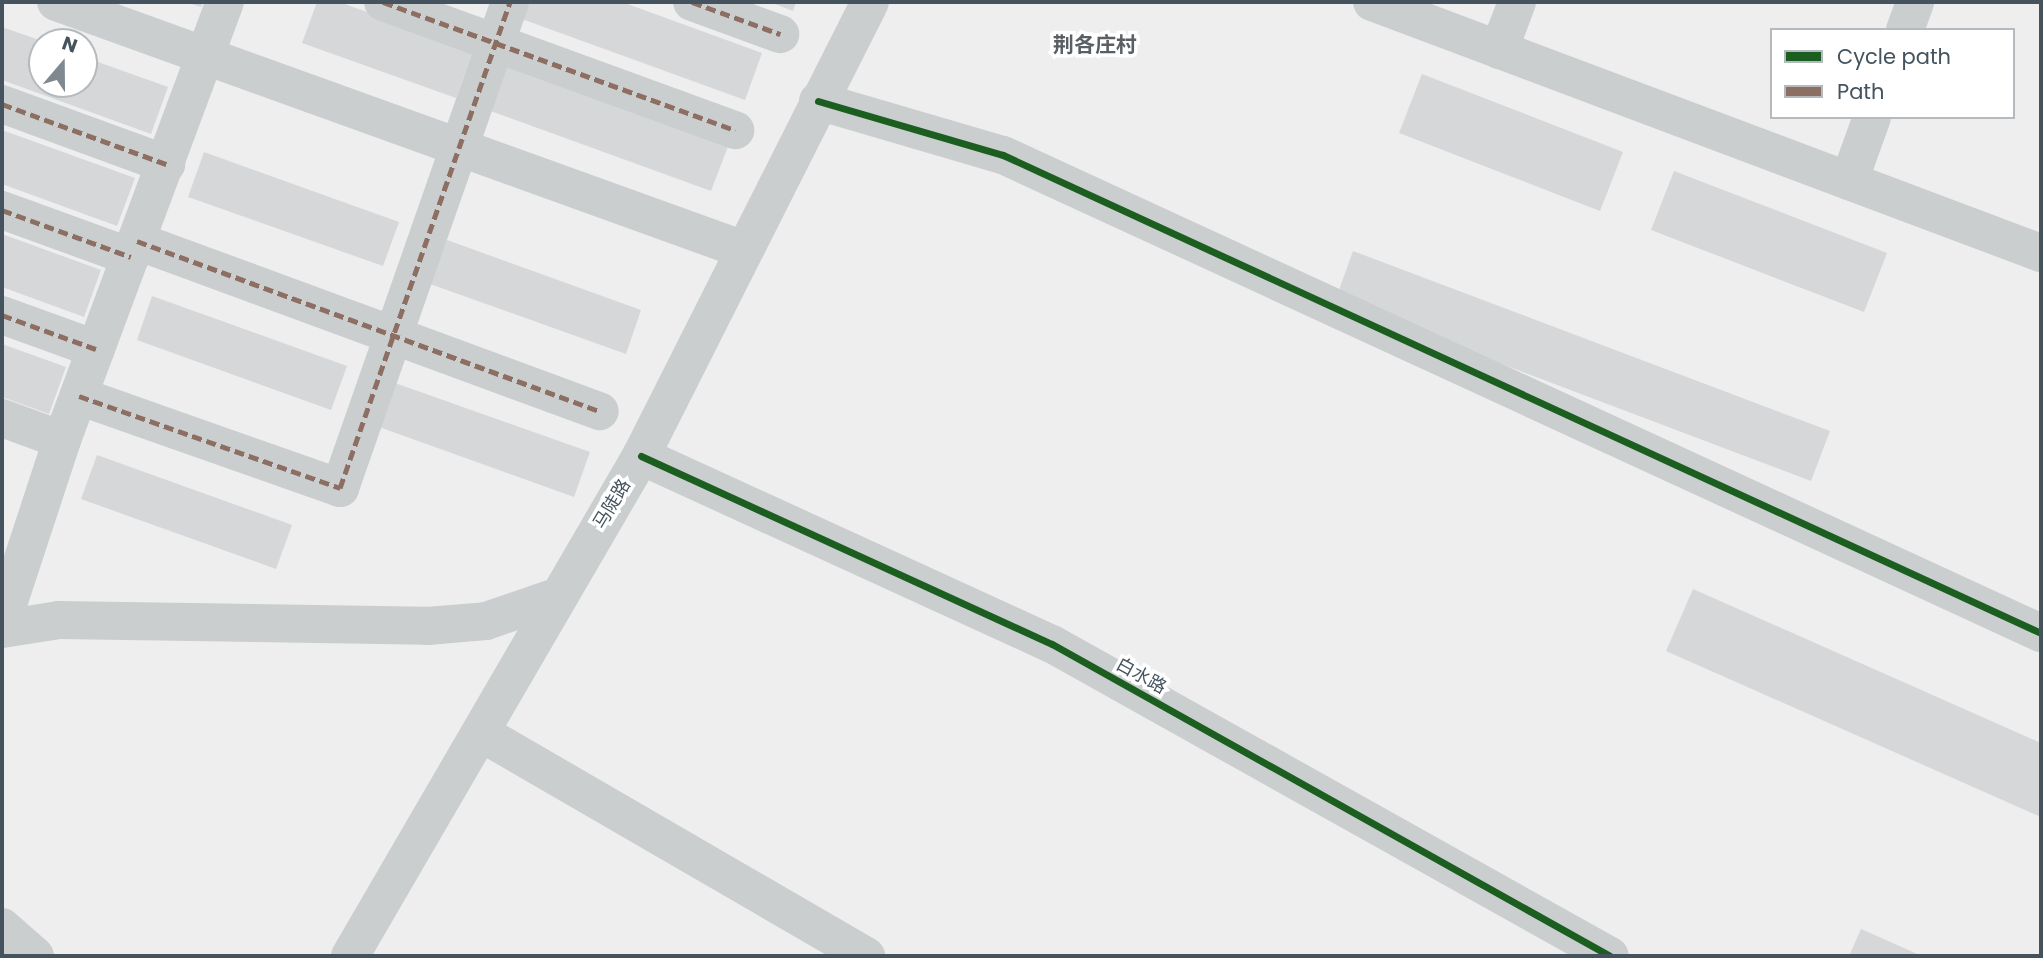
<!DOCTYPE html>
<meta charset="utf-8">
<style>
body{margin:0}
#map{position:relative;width:2043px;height:958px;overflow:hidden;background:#efeeee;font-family:Poppins,"Noto Sans SC",sans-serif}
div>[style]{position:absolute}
.building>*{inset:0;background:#d6d7d9}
.minor>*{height:38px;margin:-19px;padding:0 19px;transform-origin:19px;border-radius:19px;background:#cacecf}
.quiet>*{height:5px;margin-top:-2.5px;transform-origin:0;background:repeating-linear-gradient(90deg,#8d6e63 0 10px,transparent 0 15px)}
.cycleway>*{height:7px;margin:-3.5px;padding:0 3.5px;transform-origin:3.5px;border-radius:3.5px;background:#1b5e20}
span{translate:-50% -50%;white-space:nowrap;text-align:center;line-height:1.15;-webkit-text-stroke:7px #fff;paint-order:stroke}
.street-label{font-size:18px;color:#44535d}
.quarter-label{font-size:21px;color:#595f63;font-weight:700}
.frame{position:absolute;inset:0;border:4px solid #44535d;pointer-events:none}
.legend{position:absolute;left:1770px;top:28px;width:245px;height:91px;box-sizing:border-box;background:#fff;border:2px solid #b4babe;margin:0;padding:9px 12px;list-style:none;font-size:21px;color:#44535d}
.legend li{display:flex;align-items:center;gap:14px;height:35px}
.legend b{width:35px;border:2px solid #b4babe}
.north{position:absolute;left:28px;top:28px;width:70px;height:70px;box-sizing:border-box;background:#fff;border:2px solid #b4babe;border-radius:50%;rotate:20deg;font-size:19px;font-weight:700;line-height:28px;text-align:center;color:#44535d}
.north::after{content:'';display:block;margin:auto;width:24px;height:32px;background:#808990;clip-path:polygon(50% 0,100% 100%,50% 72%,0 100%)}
</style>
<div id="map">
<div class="building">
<div style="clip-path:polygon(186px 2px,203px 2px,201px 7px)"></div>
<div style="clip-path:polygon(317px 2px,339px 2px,473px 50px,456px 98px,302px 43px)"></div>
<div style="clip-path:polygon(524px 2px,622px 2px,762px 53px,745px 100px,519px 18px)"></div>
<div style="clip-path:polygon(770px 2px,796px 2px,793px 11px)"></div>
<div style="clip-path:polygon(2px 27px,42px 41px,42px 84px,84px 84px,84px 57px,168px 87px,151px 134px,2px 80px)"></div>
<div style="clip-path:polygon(502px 61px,729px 144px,711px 191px,485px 109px)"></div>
<div style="clip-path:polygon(1422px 74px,1623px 152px,1600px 211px,1399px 133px)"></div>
<div style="clip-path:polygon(2px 130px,135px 178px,117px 226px,2px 184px)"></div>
<div style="clip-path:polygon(204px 152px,399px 222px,383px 266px,188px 197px)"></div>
<div style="clip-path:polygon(1674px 171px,1887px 253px,1864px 312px,1651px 230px)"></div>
<div style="clip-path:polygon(2px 234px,101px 270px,84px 317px,2px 287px)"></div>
<div style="clip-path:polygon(447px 240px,641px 310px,626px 354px,430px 284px)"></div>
<div style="clip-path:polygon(1353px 251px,1830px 431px,1811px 481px,1335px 301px)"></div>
<div style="clip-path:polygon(152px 296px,347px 366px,331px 410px,137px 340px)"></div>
<div style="clip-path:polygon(2px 344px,66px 367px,49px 414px,2px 397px)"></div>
<div style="clip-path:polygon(395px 383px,590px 452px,574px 497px,379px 427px)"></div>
<div style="clip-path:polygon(97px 455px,292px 525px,276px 569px,81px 499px)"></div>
<div style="clip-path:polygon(1693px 589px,2041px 743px,2041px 817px,1666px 651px)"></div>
<div style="clip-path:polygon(1861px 929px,1922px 956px,1849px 956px)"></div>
</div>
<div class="minor">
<div style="left:56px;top:2px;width:731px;rotate:19.82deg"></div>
<div style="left:383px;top:2px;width:375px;rotate:20deg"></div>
<div style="left:692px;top:2px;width:94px;rotate:20deg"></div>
<div style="left:1372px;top:2px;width:715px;rotate:20.57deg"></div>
<div style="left:1905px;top:30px;width:30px;rotate:-70deg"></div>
<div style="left:1499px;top:50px;width:51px;rotate:-69.4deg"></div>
<div style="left:818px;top:101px;width:193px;rotate:16.3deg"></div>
<div style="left:1003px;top:155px;width:1143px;rotate:24.73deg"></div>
<div style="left:2px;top:104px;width:175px;rotate:20.1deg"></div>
<div style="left:1849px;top:181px;width:68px;rotate:-70.2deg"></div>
<div style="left:2px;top:210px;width:137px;rotate:20deg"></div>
<div style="left:137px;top:241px;width:493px;rotate:20.2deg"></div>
<div style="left:2px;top:315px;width:100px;rotate:19.9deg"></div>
<div style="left:79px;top:396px;width:277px;rotate:19.4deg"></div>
<div style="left:340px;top:488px;width:515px;rotate:-70.72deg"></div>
<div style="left:2px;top:418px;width:64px;rotate:20.1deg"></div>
<div style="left:62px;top:440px;width:193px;rotate:108.2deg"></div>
<div style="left:62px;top:440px;width:467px;rotate:-69.6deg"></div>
<div style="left:641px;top:456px;width:452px;rotate:24.6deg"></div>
<div style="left:1052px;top:644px;width:639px;rotate:29.21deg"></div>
<div style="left:2px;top:629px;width:58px;rotate:-9deg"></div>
<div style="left:59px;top:620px;width:368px;rotate:0.9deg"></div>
<div style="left:427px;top:626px;width:59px;rotate:-4.8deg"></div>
<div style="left:486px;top:621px;width:74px;rotate:-18.9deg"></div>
<div style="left:483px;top:734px;width:443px;rotate:30.1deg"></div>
<div style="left:2px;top:927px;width:44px;rotate:41.3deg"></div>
<div style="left:350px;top:956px;width:579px;rotate:-59.8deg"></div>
<div style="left:641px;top:456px;width:508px;rotate:-63.23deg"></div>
</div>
<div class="quiet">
<div style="left:383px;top:2px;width:375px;rotate:20deg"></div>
<div style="left:692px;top:2px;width:94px;rotate:20deg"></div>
<div style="left:2px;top:104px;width:175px;rotate:20.1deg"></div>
<div style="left:2px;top:210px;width:137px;rotate:20deg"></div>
<div style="left:137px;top:241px;width:493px;rotate:20.2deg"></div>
<div style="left:2px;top:315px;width:100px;rotate:19.9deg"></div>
<div style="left:79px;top:396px;width:277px;rotate:19.4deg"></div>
<div style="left:340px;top:488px;width:515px;rotate:-70.72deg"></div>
</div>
<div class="cycleway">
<div style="left:818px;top:101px;width:193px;rotate:16.3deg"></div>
<div style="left:1003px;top:155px;width:1143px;rotate:24.73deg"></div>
<div style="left:641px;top:456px;width:452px;rotate:24.6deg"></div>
<div style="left:1052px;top:644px;width:639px;rotate:29.21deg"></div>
</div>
<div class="street-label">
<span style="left:612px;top:504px;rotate:-59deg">马陡路</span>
<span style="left:1141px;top:676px;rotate:29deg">白水路</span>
</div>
<div class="quarter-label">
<span style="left:1095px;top:45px">荆各庄村</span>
</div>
<div class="frame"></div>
<ul class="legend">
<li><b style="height:9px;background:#1b5e20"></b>Cycle path</li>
<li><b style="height:9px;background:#8d6e63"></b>Path</li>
</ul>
<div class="north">N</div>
</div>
